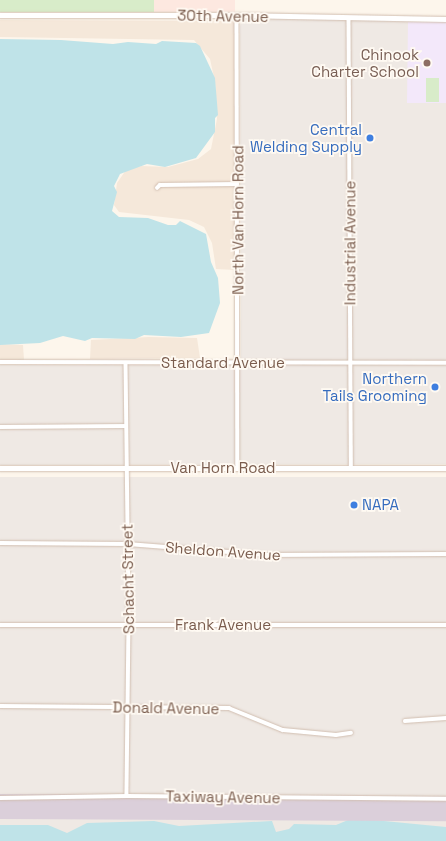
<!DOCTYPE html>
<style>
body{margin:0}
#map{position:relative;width:446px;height:841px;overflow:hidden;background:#fdf6ec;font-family:"Space Grotesk",sans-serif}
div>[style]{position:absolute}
.residential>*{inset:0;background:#f5e8da}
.commercial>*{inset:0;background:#fde8e0}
.industrial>*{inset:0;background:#efe9e4}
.education>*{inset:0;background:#f3e8fa}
.green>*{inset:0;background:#d8ecc9}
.water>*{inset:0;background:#bfe3e8}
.runway>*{height:25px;margin:-12.5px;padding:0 12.5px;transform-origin:12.5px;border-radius:12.5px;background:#dbcfda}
.roads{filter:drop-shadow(0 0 1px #d1beb0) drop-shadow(0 0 1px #d1beb0)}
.street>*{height:3.5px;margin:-1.75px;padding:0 1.75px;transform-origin:1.75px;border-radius:1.75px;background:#fff}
.secondary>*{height:5px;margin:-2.5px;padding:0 2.5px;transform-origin:2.5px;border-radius:2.5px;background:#fff}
.dots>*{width:11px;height:11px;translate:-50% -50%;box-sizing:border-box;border:2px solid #fffaf3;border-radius:50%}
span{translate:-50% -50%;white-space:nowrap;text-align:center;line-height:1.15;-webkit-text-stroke:3.5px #fffaf3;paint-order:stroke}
.street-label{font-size:15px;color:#7a5c4d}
.education-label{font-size:15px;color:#785e54}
.right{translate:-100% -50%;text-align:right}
.shop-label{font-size:15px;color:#366cbe}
.left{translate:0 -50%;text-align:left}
</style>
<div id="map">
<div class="residential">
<div style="clip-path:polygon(0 20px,234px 21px,235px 270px,216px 269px,212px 243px,204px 227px,189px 220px,119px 212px,114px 205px,117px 183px,126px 170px,141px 166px,168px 167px,198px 159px,211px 149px,217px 119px,215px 82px,210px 59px,194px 40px,0 37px)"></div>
<div style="clip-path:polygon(149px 337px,197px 338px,200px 358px,90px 359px,91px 340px)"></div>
<div style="clip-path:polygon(0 344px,23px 345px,24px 360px,0 360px)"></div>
</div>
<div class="commercial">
<div style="clip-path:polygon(154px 0,235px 0,235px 12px,154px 12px)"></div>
</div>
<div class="industrial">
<div style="clip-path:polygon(242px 19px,446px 20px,446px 464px,0 465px,0 365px,241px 365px,240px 26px)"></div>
<div style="clip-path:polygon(0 477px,446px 477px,446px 841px,0 841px)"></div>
</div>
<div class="education">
<div style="clip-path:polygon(408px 22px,446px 22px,446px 103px,407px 103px)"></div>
</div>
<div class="green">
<div style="clip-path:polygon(0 0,154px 0,154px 12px,0 12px)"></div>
<div style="clip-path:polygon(426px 78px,439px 78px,439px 102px,426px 102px)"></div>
</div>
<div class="water">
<div style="clip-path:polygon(0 39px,61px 40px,113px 44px,128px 42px,156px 44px,162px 41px,196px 43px,200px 46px,215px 78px,218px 115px,215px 118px,215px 132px,196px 158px,165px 167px,147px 164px,120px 174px,114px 186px,117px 192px,112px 211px,119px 217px,148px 218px,168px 225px,176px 225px,180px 221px,206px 234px,211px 262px,218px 278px,220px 303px,209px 333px,181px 337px,144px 335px,135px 339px,92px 338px,85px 341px,63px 336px,40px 343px,0 345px)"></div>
<div style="clip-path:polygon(353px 818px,446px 827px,446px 841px,0 841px,0 825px,48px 825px,67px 833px,87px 823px,154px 821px,179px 826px,272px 821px,276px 832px,289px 829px,294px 824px,336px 825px)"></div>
</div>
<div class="runway">
<div style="left:0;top:806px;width:446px;rotate:0.3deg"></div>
</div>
<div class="roads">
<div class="street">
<div style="left:237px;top:15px;width:453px;rotate:89.9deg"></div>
<div style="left:349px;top:19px;width:449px;rotate:89.7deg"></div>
<div style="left:157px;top:188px;width:4px;rotate:-45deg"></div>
<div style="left:160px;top:185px;width:77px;rotate:-0.7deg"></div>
<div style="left:0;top:362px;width:446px;rotate:0.1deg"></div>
<div style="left:126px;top:363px;width:262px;rotate:89.3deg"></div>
<div style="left:129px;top:625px;width:171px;rotate:90.7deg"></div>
<div style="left:0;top:427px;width:126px;rotate:-0.5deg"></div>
<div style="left:0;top:543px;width:128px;rotate:0.4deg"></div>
<div style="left:128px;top:544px;width:139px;rotate:4.5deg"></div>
<div style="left:267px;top:555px;width:179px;rotate:-0.3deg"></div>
<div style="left:0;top:625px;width:446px"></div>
<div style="left:0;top:706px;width:229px;rotate:0.5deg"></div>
<div style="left:229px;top:708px;width:58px;rotate:22.2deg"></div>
<div style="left:283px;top:730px;width:53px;rotate:5.4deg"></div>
<div style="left:336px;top:735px;width:15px;rotate:-8deg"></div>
<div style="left:405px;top:721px;width:41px;rotate:-4.2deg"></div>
<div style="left:0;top:798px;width:127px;rotate:-0.9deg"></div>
<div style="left:127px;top:796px;width:319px;rotate:0.5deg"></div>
</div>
<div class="secondary">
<div style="left:0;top:15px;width:237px"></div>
<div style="left:237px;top:15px;width:209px;rotate:1.1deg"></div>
<div style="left:0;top:468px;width:446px"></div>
</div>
</div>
<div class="dots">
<div style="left:427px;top:63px;background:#8d6e63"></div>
<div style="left:370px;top:138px;background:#3f7fe0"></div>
<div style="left:435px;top:387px;background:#3f7fe0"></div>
<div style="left:354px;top:505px;background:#3f7fe0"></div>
</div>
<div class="street-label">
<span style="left:223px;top:16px;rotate:1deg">30th Avenue</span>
<span style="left:238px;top:220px;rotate:-90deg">North Van Horn Road</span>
<span style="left:350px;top:243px;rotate:-90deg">Industrial Avenue</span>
<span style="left:223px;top:363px">Standard Avenue</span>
<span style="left:223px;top:468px">Van Horn Road</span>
<span style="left:223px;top:551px;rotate:4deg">Sheldon Avenue</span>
<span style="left:128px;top:579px;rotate:-91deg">Schacht Street</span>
<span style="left:223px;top:625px">Frank Avenue</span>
<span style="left:166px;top:708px;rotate:1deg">Donald Avenue</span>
<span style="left:223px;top:797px;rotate:1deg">Taxiway Avenue</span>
</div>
<div class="education-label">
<span class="right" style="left:419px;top:63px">Chinook<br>Charter School</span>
</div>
<div class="shop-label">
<span class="right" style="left:362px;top:138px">Central<br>Welding Supply</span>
<span class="right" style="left:427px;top:387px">Northern<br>Tails Grooming</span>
<span class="left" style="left:362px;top:505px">NAPA</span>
</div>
</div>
